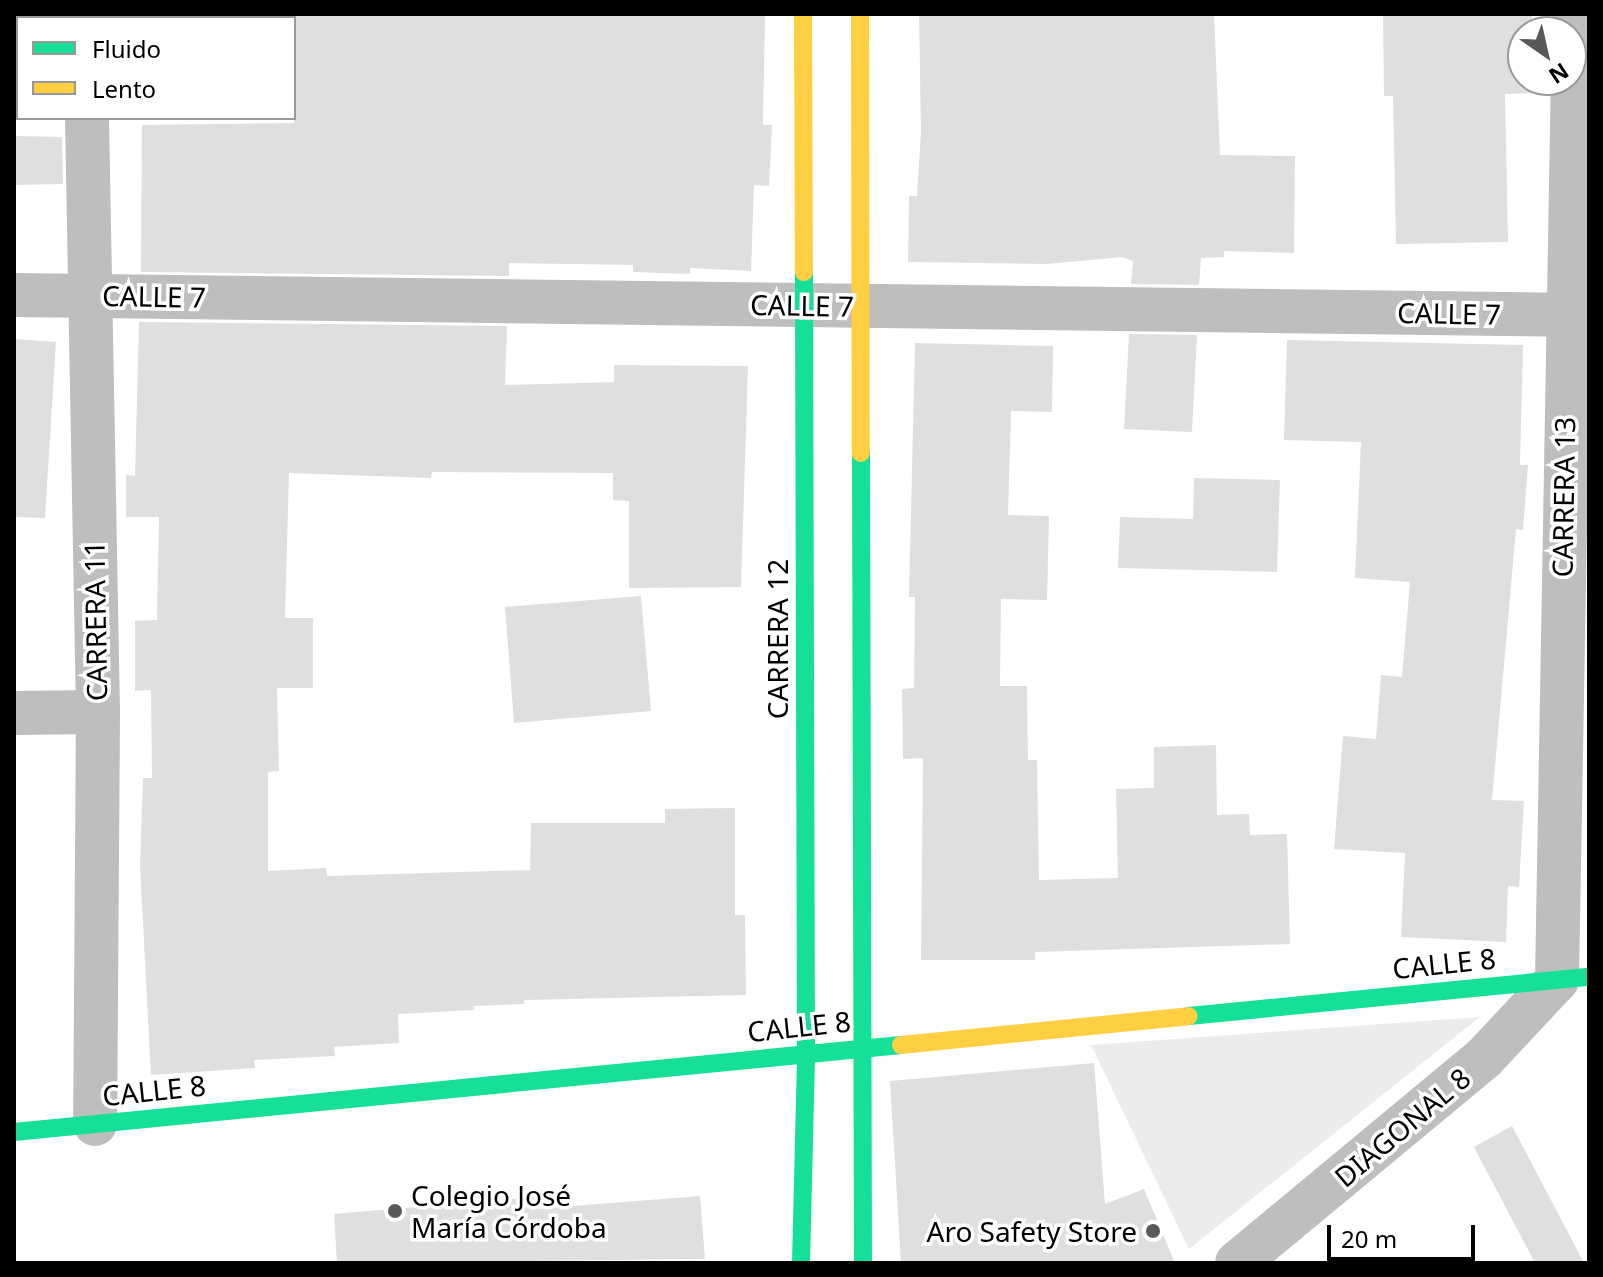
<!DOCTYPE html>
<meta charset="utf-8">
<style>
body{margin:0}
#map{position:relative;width:1603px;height:1277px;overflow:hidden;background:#fff;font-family:"Noto Sans",sans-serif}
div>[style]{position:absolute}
.green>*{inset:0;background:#ececec}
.building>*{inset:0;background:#dfdfdf}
.street>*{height:44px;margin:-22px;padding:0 22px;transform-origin:22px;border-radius:22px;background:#bebebe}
.fast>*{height:18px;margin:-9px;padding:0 9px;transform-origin:9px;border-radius:9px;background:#16e098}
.slow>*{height:18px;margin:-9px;padding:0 9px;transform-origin:9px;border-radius:9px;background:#ffcf43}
.dots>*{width:22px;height:22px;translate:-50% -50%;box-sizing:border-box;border:4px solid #fff;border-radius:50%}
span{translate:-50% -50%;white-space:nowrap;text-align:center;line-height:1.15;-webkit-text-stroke:7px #fff;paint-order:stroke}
.street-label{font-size:28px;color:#000}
.poi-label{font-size:28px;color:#000}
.left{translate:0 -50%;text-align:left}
.right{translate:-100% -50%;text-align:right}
.frame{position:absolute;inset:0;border:16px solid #000;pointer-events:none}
.legend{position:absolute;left:16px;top:16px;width:280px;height:104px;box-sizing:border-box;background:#fff;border:2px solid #999;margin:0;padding:10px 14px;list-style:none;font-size:24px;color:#000}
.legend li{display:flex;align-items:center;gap:16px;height:40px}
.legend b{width:40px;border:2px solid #999}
.north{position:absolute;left:1507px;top:16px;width:80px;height:80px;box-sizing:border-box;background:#fff;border:2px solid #999;border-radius:50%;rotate:146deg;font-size:22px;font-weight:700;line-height:32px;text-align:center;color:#000}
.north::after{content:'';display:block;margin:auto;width:28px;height:36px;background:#595959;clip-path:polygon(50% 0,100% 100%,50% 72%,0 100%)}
.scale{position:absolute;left:1327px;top:1225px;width:148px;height:36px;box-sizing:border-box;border:4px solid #000;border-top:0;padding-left:10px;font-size:24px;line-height:28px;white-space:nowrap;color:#000;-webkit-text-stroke:6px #fff;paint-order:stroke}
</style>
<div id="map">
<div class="green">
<div style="clip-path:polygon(1480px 1017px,1189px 1249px,1091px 1045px)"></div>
</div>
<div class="building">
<div style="clip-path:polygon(294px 14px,765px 14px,763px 125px,772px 125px,769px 186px,754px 185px,751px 271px,690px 268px,690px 274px,633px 272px,633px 265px,509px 263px,509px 276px,141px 272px,142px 125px,294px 123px)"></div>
<div style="clip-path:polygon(919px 14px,1214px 14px,1220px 155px,1295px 156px,1294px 253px,1224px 251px,1224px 257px,1201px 258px,1199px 285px,1131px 284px,1133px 261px,1122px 257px,1046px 264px,908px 262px,909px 196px,917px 196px,921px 131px)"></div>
<div style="clip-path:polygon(1383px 14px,1532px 14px,1532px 32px,1523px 32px,1523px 80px,1533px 80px,1533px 93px,1505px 94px,1508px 242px,1396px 244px,1393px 96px,1384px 96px)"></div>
<div style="clip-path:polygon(14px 136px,62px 137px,63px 184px,14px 185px)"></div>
<div style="clip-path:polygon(139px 322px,507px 326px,505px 385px,614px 382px,614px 365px,748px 366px,741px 587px,629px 588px,629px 501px,613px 500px,613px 473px,432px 472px,431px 478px,289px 473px,285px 618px,313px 618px,313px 688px,277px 688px,279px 771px,268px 772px,268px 871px,326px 868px,327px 876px,530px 870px,531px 823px,665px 823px,665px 809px,735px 808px,735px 915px,745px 915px,746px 995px,524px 1000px,524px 1004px,474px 1006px,474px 1010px,398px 1014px,399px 1043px,334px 1047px,335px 1056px,254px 1060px,255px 1068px,151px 1075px,140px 865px,143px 778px,152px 778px,151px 690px,135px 691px,135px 621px,157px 620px,159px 517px,126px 517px,126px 475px,135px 476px)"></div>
<div style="clip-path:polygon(1129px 334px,1197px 335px,1192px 432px,1124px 429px)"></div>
<div style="clip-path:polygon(14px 339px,56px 342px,45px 518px,14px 517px)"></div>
<div style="clip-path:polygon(1287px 340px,1523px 345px,1520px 465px,1528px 465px,1523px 530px,1516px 529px,1492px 800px,1524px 801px,1519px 887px,1508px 886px,1506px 942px,1401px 937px,1405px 853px,1334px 849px,1343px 736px,1376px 739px,1381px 675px,1402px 677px,1410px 582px,1355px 578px,1361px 442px,1284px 440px)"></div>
<div style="clip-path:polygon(915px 343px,1053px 346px,1052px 412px,1011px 411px,1008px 515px,1049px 516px,1047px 600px,1001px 599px,1000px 686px,1027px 686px,1028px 760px,1037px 760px,1039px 880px,1118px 878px,1116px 789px,1154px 788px,1154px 747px,1216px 745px,1217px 815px,1249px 814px,1250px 835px,1287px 834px,1290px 944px,1035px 952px,1035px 960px,921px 960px,923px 758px,903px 759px,902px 689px,914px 688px,915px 597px,909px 597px)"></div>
<div style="clip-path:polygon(1194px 478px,1280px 480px,1277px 572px,1118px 568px,1120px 517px,1193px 519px)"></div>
<div style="clip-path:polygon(641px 596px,651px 711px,514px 723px,505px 607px)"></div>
<div style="clip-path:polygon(1094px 1063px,1105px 1204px,1144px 1189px,1175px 1263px,901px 1263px,890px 1081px)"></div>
<div style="clip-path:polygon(1512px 1126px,1584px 1263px,1535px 1263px,1474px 1147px)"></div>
<div style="clip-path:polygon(700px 1196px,705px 1259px,337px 1263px,334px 1214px,535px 1197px,535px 1209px)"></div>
</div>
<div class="street">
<div style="left:87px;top:14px;width:4px;rotate:90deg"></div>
<div style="left:87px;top:118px;width:594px;rotate:88.94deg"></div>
<div style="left:98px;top:712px;width:412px;rotate:90.4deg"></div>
<div style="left:14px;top:295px;width:1575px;rotate:0.73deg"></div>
<div style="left:14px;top:713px;width:84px;rotate:-0.7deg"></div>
<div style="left:1237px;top:1263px;width:321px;rotate:-39.7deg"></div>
<div style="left:1484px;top:1058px;width:107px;rotate:-46.9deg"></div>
<div style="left:1557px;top:980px;width:966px;rotate:-88.99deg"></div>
</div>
<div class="fast">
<div style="left:861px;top:453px;width:810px;rotate:89.86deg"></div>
<div style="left:1189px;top:1016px;width:402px;rotate:-5.6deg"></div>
<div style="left:14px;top:1132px;width:891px;rotate:-5.6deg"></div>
<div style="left:801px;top:1263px;width:209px;rotate:-88.6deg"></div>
<div style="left:806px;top:1054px;width:782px;rotate:-90.15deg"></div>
</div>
<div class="slow">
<div style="left:803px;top:14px;width:258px;rotate:89.8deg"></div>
<div style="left:860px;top:14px;width:439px;rotate:89.9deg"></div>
<div style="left:901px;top:1045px;width:289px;rotate:-5.7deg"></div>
</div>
<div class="dots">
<div style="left:395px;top:1211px;background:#595959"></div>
<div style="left:1153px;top:1231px;background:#595959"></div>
</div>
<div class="street-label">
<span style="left:154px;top:296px;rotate:1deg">CALLE 7</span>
<span style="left:802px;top:305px;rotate:1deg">CALLE 7</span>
<span style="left:1449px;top:313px;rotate:1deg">CALLE 7</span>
<span style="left:1563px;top:497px;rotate:-89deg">CARRERA 13</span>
<span style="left:95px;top:621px;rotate:-91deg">CARRERA 11</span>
<span style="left:777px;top:639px;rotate:-90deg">CARRERA 12</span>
<span style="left:1444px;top:963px;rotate:-6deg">CALLE 8</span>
<span style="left:799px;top:1026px;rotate:-6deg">CALLE 8</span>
<span style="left:154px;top:1090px;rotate:-6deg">CALLE 8</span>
<span style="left:1402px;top:1127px;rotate:-40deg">DIAGONAL 8</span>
</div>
<div class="poi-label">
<span class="left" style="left:411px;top:1211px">Colegio José<br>María Córdoba</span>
<span class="right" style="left:1137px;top:1231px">Aro Safety Store</span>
</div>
<div class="frame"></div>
<ul class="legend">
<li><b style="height:10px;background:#16e098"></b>Fluido</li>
<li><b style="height:10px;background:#ffcf43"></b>Lento</li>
</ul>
<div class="north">N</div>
<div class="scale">20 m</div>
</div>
